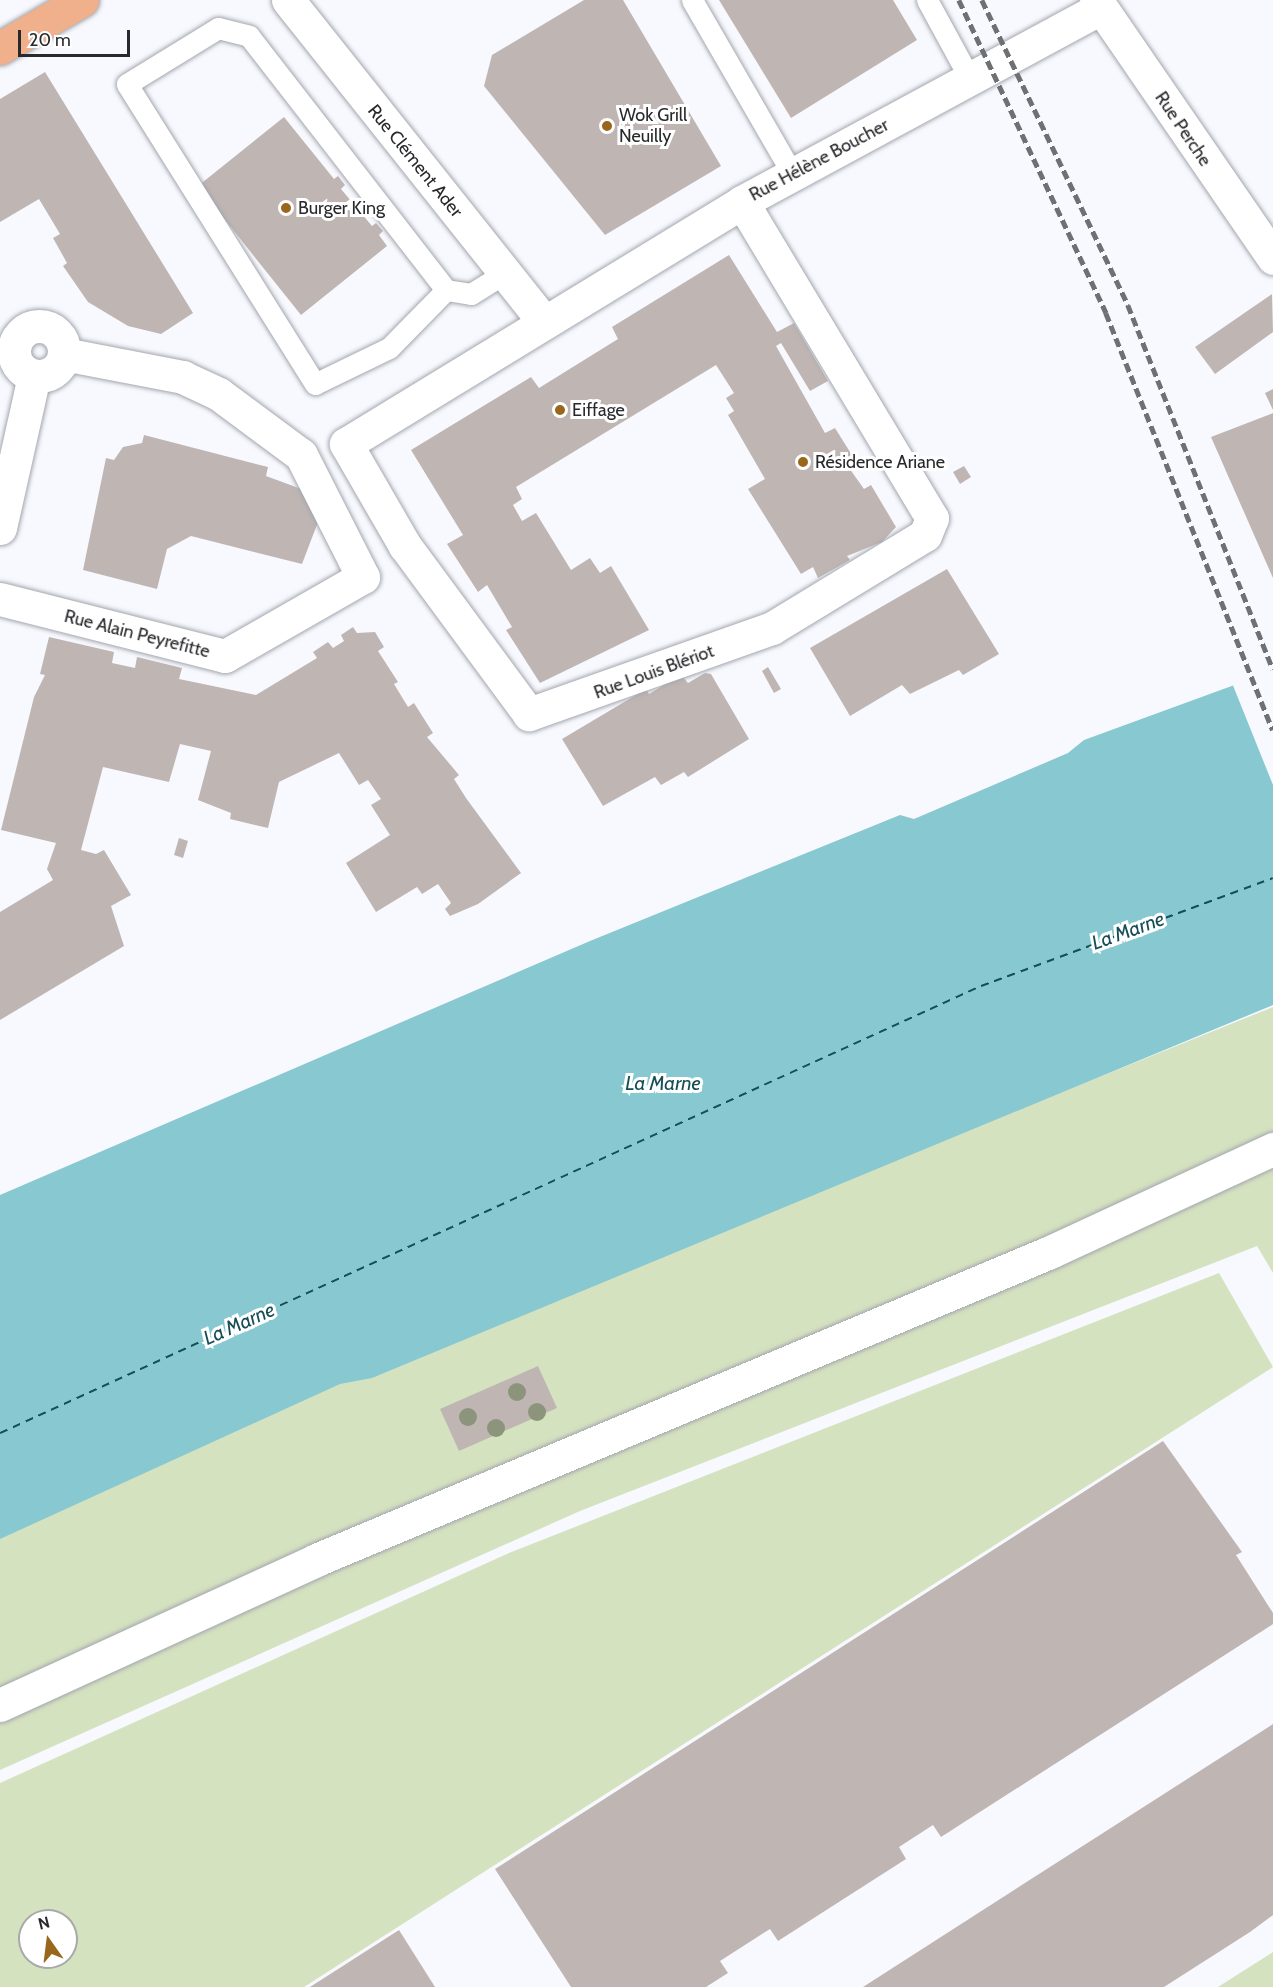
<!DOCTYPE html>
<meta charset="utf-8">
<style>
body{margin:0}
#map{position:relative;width:1273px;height:1987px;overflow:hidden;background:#f7f9fe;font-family:Cabin,sans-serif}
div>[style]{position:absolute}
.green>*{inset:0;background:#d5e2c0}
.water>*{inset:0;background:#88c8d1}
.pier>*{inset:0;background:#f7f9fe}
.ferry>*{height:1.5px;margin-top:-0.75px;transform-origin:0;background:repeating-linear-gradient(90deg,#164e56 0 8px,transparent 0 14px)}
.building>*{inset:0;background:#bfb6b4}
.roads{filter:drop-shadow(0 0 2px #a4a6ae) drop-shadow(0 0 2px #a4a6ae)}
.service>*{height:21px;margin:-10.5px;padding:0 10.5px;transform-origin:10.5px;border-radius:10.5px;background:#fff}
.minor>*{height:33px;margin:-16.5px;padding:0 16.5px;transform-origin:16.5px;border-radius:16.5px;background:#fff}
.minor>.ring{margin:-16.5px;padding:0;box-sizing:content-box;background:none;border:33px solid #fff;border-radius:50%}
.primary>*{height:33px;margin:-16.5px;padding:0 16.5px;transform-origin:16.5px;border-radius:16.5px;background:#efb08b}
.rail>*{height:4.5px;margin-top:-2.25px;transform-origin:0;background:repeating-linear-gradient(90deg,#6e7073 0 9px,transparent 0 13.5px)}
.trees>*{width:18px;height:18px;margin:-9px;border-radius:50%;background:#8c957b}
.dots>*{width:16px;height:16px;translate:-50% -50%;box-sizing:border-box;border:3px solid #fff;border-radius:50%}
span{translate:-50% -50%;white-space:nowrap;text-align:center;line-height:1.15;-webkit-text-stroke:6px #fff;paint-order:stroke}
.poi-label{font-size:18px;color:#28292c}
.left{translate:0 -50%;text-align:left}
.street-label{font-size:18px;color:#28292c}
.water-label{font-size:20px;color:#164e56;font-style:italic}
.north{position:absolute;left:18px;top:1909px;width:60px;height:60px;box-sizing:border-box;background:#fff;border:2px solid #a9a9ab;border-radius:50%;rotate:346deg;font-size:16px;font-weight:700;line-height:24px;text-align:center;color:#28292c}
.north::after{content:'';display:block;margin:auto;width:21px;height:27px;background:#99671b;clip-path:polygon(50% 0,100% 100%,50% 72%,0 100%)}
.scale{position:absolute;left:18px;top:30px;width:112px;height:27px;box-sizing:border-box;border:3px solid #28292c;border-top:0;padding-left:8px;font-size:18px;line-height:21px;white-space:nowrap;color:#28292c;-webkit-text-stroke:4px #fff;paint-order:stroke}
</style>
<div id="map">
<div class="green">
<div style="clip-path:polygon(1273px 1007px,1273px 1273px,1257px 1246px,580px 1511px,0 1770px,0 1538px,340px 1383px)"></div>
<div style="clip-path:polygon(evenodd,1219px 1273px,1273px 1367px,304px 1987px,0 1987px,0 1783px,509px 1553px,1219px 1273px,30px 1921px,66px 1921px,66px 1957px,30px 1957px,30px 1921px)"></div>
<div style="clip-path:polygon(1273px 1952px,1273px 1987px,1218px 1987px)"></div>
</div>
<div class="water">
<div style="clip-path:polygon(1273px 671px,1273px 1005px,372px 1378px,340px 1384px,0 1539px,0 1195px,590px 941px,900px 815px,914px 819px,1068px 753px,1084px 740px)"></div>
</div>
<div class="pier">
<div style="clip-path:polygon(1273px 668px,1273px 785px,1232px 683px)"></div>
</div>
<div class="ferry">
<div style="left:0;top:1433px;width:1078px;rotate:-24.5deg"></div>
<div style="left:981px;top:986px;width:311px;rotate:-20.3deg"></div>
</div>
<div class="building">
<div style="clip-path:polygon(584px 0,623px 0,721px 166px,605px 235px,484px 86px,492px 55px)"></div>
<div style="clip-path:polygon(719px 0,893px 0,917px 40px,791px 118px)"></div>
<div style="clip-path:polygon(45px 72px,193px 313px,161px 334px,128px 326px,88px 302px,63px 266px,67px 263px,53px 238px,60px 234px,39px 199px,0 222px,0 99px)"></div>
<div style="clip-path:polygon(284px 117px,334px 179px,338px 176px,345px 185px,341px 189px,372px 226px,376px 223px,383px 231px,379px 235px,387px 246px,301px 315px,198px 186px)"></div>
<div style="clip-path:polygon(729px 255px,777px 332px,794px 323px,828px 381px,810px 391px,781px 343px,776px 346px,825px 433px,835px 428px,855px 460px,847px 465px,864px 489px,871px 485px,896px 527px,882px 542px,847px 556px,850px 560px,818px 578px,813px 567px,801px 574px,748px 489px,765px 479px,728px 415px,734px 411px,726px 398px,734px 393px,716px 365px,516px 487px,522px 499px,513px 505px,522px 521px,536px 513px,571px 570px,590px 558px,600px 573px,611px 566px,649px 630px,540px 683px,506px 630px,512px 627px,487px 585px,478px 592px,447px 544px,463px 535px,411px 450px,531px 377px,539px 388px,618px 339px,612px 327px)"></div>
<div style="clip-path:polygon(1272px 294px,1273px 332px,1215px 374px,1195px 347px)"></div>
<div style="clip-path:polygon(1273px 389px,1273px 410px,1265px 393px)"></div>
<div style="clip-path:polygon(1273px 413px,1273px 578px,1211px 437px)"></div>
<div style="clip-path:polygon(144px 435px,268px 467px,266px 476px,304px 490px,318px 522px,302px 564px,191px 536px,167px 549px,157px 589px,83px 570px,106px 458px,114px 460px,123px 447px,142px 443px)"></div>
<div style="clip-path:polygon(964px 466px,971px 477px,960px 484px,953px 472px)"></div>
<div style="clip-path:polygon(947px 569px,999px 654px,963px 675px,959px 670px,910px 694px,902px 685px,850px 716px,810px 648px)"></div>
<div style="clip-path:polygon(353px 627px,357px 633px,375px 632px,384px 647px,378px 651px,398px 682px,394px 684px,408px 707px,414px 703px,433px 733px,427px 737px,459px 775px,454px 779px,466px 798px,521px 873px,478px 904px,450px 916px,445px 909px,451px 903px,438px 884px,422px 894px,417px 887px,376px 912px,346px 863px,390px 835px,371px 805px,381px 799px,368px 780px,359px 785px,339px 753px,279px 782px,268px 828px,230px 819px,231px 813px,198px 800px,211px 751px,180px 744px,169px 782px,103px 767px,81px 850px,96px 854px,104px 850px,131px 895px,111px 906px,124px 946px,0 1020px,0 912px,53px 880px,47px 869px,56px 843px,1px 830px,34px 697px,45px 675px,40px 674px,49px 637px,114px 652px,112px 663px,135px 668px,137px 657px,182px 668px,179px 679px,256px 695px,317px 658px,313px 652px,328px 642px,333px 648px,344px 641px,341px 635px)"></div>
<div style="clip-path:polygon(768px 667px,781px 689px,774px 693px,762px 671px)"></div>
<div style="clip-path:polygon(705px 673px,711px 674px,749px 739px,688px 777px,684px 772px,661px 785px,655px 777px,603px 806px,562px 739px,646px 689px,649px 694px,681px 675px,688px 683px)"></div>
<div style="clip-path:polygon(179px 838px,188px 841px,183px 858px,174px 855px)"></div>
<div style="clip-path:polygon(538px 1366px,557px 1408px,459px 1451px,440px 1409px)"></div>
<div style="clip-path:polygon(1163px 1441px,1242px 1552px,1236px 1555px,1273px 1613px,1273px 1624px,941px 1837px,933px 1825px,899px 1847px,906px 1859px,778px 1941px,770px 1929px,720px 1961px,728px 1973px,706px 1987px,571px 1987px,495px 1869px)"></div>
<div style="clip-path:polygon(1273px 1724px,1273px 1915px,1250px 1932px,1164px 1987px,863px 1987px)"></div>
<div style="clip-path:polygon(399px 1930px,435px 1987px,310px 1987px)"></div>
</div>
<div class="roads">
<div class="service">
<div style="left:692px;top:0;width:202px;rotate:60deg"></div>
<div style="left:927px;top:0;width:90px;rotate:61.4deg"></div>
<div style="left:446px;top:290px;width:81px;rotate:134.5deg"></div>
<div style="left:389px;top:348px;width:82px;rotate:154.1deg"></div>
<div style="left:315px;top:384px;width:354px;rotate:-122.1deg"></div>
<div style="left:127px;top:84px;width:107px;rotate:-31.6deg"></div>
<div style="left:218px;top:28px;width:32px;rotate:14deg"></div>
<div style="left:249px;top:36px;width:321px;rotate:52.2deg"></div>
<div style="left:446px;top:290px;width:25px;rotate:9deg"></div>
<div style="left:471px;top:294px;width:40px;rotate:-32deg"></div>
</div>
<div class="minor">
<div style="left:288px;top:0;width:410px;rotate:51.5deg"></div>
<div style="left:1096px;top:0;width:313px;rotate:55.5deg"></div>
<div style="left:742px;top:202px;width:369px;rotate:59deg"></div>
<div style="left:932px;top:518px;width:18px;rotate:112deg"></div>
<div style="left:925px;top:535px;width:179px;rotate:148.7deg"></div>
<div style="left:772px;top:628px;width:258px;rotate:160.5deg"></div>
<div style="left:529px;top:714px;width:209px;rotate:-126.4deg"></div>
<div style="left:405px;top:546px;width:118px;rotate:-120deg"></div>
<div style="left:346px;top:444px;width:464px;rotate:-31.4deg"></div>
<div style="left:742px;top:202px;width:408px;rotate:-28.4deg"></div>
<div class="ring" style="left:14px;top:326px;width:17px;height:17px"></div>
<div style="left:0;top:528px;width:156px;rotate:-77.4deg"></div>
<div style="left:0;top:599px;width:232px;rotate:14.2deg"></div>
<div style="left:225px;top:656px;width:159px;rotate:-29.8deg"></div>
<div style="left:363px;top:577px;width:137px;rotate:-116.9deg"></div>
<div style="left:301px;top:455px;width:102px;rotate:-143.4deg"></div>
<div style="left:219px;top:394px;width:40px;rotate:-155deg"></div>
<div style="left:183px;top:377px;width:121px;rotate:-169.1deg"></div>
<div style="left:0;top:1705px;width:348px;rotate:-24.6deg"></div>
<div style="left:316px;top:1560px;width:796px;rotate:-22.76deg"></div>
<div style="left:1050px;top:1252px;width:246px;rotate:-24.8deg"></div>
</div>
<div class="primary">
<div style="left:0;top:48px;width:95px;rotate:-30.3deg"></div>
</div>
</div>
<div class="rail">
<div style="left:959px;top:0;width:346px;rotate:64.8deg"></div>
<div style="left:1106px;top:313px;width:449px;rotate:68.2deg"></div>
<div style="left:982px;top:0;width:338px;rotate:64.4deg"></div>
<div style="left:1128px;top:305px;width:392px;rotate:68.3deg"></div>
</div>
<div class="trees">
<div style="left:517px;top:1392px"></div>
<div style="left:537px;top:1412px"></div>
<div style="left:468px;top:1417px"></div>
<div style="left:496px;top:1428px"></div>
</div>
<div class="dots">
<div style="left:607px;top:126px;background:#99671b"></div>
<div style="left:286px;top:208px;background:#99671b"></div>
<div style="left:560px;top:410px;background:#99671b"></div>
<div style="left:803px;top:462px;background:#99671b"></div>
</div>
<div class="poi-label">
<span class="left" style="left:619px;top:126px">Wok Grill<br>Neuilly</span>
<span class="left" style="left:298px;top:208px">Burger King</span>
<span class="left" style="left:572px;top:410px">Eiffage</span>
<span class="left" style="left:815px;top:462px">Résidence Ariane</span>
</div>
<div class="street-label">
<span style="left:1183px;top:129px;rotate:56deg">Rue Perche</span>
<span style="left:819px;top:160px;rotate:-28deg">Rue Hélène Boucher</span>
<span style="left:415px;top:161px;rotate:51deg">Rue Clément Ader</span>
<span style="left:137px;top:634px;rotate:14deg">Rue Alain Peyrefitte</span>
<span style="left:654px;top:672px;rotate:-20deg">Rue Louis Blériot</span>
</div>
<div class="water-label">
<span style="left:1128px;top:931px;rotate:-20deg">La Marne</span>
<span style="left:663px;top:1083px">La Marne</span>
<span style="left:239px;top:1324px;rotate:-24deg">La Marne</span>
</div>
<div class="north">N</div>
<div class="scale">20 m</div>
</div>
